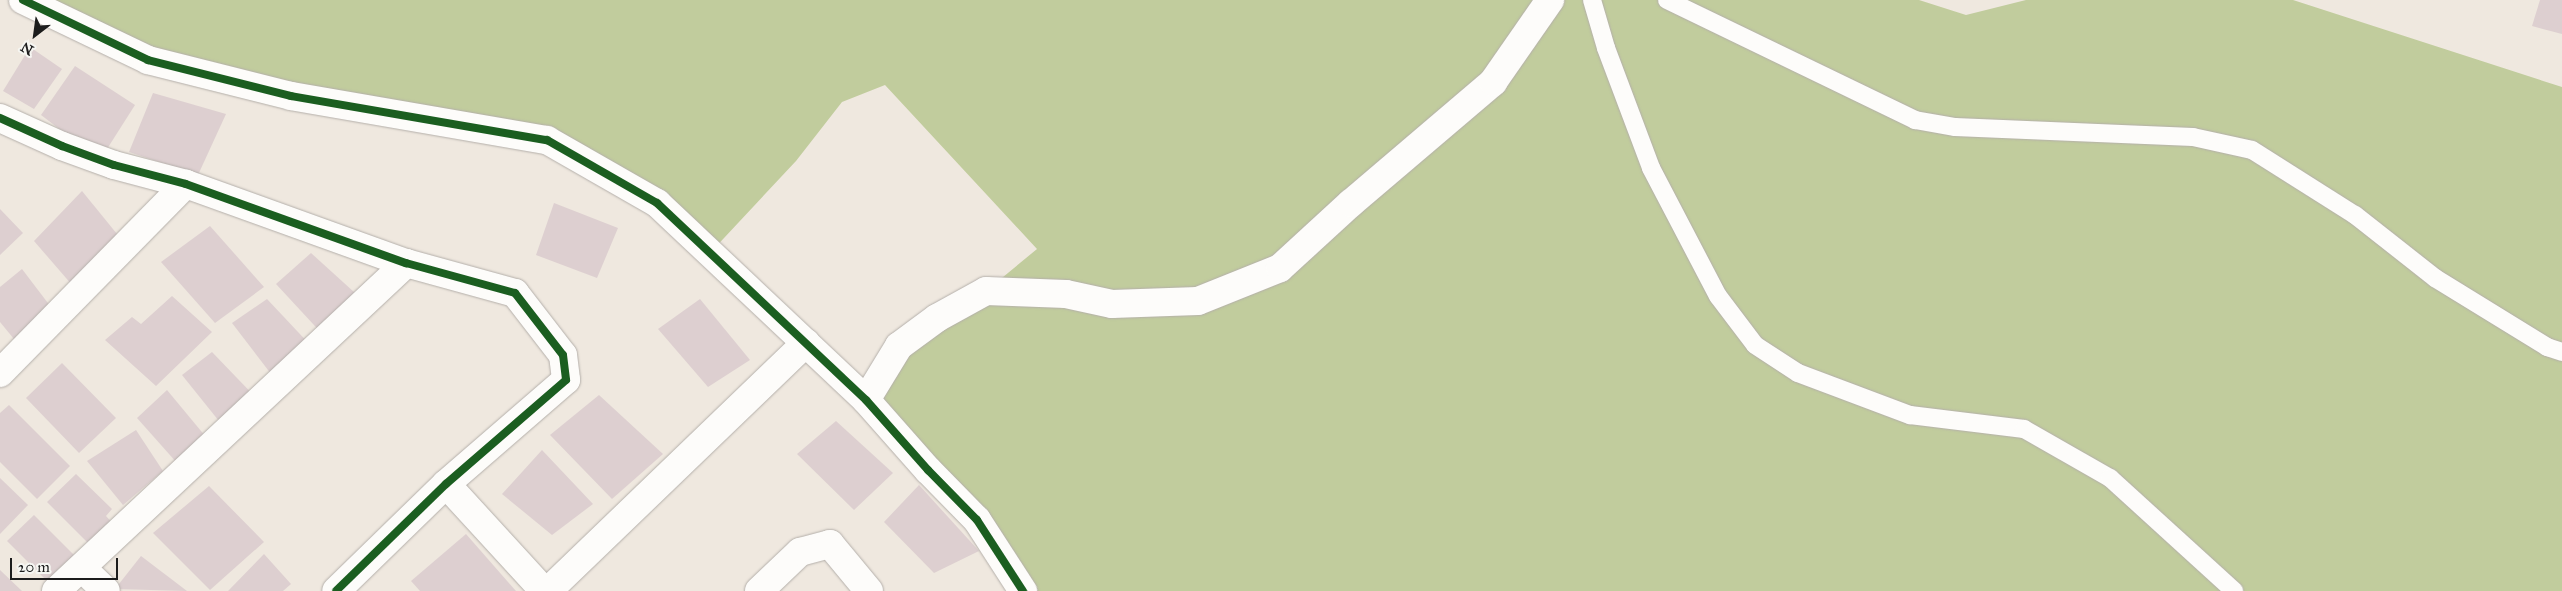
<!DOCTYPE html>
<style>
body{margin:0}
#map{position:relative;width:2562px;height:591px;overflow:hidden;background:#efe8df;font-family:"IM FELL Great Primer",serif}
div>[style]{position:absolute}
.forest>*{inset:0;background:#c1cc9d}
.building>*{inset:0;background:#ddcfd0}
.roads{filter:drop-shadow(0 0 1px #b4afaa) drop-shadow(0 0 1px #b4afaa)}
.service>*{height:18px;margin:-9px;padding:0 9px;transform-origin:9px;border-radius:9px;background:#fdfcfa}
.minor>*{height:28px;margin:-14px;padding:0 14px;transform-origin:14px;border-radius:14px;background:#fdfcfa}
.tertiary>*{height:28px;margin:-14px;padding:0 14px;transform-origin:14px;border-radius:14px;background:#fdfcfa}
.cycleway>*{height:8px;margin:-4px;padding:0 4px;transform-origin:4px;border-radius:4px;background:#1b5e20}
span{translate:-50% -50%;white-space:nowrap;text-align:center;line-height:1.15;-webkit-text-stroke:4.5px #f6f6f2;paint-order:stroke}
.north{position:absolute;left:10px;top:10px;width:50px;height:50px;-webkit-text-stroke:4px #f6f6f2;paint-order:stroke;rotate:210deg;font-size:14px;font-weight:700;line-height:20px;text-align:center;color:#1c1c1c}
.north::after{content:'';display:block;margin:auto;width:18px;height:22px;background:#1c1c1c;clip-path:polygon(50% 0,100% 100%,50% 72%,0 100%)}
.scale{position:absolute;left:10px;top:558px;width:108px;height:22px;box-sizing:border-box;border:2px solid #1c1c1c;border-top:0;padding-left:6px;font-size:15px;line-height:18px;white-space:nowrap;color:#1c1c1c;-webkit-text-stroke:4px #f6f6f2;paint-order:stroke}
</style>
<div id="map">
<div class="forest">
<div style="clip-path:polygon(24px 0,1919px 0,1966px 15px,2026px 0,2293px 0,2562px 87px,2562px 591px,1023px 591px,866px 400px,899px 346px,986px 291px,1037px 249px,885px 85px,842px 102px,796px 161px,710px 253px,551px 142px,148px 60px)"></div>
</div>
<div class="building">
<div style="clip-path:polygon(2540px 0,2562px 0,2562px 34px,2532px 26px)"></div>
<div style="clip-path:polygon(30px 47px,62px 69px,34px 109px,3px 91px)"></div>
<div style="clip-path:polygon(75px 66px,135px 105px,100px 160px,41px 115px)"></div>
<div style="clip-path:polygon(153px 93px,226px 114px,198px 175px,129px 152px)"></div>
<div style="clip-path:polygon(82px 191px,126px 245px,79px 293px,34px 241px)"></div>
<div style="clip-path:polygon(554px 203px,618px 228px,597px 278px,536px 255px)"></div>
<div style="clip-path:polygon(0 209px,23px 233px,0 255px)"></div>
<div style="clip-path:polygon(210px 226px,264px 287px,215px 323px,161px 262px)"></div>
<div style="clip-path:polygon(311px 253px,365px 302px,326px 338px,276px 284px)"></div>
<div style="clip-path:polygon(22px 269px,57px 315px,23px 350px,0 322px,0 287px)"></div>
<div style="clip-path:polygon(172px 296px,212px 332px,156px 386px,105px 340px,132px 317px,141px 324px)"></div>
<div style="clip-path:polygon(267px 299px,314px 349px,278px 383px,232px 323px)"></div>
<div style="clip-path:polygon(700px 299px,750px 360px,708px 387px,658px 329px)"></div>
<div style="clip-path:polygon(212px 352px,259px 401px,227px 431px,182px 375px)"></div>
<div style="clip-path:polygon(62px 363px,116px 418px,79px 453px,26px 398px)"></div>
<div style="clip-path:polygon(167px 390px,206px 437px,177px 463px,137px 418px)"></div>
<div style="clip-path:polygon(599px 395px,663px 454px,612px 499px,550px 435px)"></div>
<div style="clip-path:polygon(9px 405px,70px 466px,37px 499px,0 462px,0 413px)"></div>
<div style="clip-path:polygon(836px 421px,893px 473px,854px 510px,797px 454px)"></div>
<div style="clip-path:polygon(136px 430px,163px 471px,123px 505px,87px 461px)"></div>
<div style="clip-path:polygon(542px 450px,593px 504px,552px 535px,502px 494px)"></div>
<div style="clip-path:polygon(76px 474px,112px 509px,106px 516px,117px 528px,95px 550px,47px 502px)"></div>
<div style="clip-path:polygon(0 478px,28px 505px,0 534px)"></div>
<div style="clip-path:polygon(919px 485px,979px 551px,934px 573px,884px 522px)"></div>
<div style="clip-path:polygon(209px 486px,264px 542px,210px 590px,153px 533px)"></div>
<div style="clip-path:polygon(34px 515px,79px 560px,52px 586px,7px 541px)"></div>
<div style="clip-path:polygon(466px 534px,516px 591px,420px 591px,411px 581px)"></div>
<div style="clip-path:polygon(264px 554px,291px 584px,283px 591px,228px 591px)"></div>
<div style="clip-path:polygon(141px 556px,187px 591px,115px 589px)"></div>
<div style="clip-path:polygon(0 570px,22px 591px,0 591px)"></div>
</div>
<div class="roads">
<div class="service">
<div style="left:1592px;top:0;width:50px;rotate:73.7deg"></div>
<div style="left:1606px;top:48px;width:128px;rotate:69.4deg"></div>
<div style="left:1651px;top:168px;width:144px;rotate:62.4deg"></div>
<div style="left:1718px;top:296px;width:61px;rotate:52.9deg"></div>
<div style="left:1755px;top:345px;width:51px;rotate:33.1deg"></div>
<div style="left:1798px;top:373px;width:120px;rotate:20.6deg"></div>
<div style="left:1910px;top:415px;width:115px;rotate:7deg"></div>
<div style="left:2024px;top:429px;width:99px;rotate:29.7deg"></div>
<div style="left:2110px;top:478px;width:168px;rotate:42.3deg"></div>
<div style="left:1667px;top:0;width:276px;rotate:25.8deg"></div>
<div style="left:1915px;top:120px;width:41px;rotate:9.9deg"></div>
<div style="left:1955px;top:127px;width:238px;rotate:2.4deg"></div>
<div style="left:2193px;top:137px;width:60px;rotate:12.4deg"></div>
<div style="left:2252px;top:150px;width:122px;rotate:32.3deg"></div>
<div style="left:2355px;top:215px;width:102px;rotate:38.2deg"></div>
<div style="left:2435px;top:278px;width:132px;rotate:31.6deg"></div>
<div style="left:2547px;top:347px;width:16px;rotate:18deg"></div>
</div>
<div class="minor">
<div style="left:23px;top:0;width:139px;rotate:25.6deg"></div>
<div style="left:148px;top:60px;width:147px;rotate:14.1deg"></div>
<div style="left:291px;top:96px;width:260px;rotate:9.8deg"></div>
<div style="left:547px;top:140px;width:127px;rotate:29.8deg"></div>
<div style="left:657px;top:203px;width:287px;rotate:43.3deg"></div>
<div style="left:866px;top:400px;width:94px;rotate:48.5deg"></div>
<div style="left:928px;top:470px;width:70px;rotate:45.6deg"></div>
<div style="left:977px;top:520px;width:85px;rotate:57.1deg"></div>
<div style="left:0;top:118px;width:68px;rotate:24.3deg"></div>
<div style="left:62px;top:146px;width:55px;rotate:20.1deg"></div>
<div style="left:114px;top:165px;width:74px;rotate:14.8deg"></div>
<div style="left:186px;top:184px;width:234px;rotate:19.8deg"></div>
<div style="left:406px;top:263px;width:113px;rotate:15.4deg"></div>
<div style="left:515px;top:293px;width:78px;rotate:52.3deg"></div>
<div style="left:563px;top:355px;width:25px;rotate:83deg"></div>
<div style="left:566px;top:380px;width:159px;rotate:139.1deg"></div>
<div style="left:446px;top:484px;width:153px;rotate:135.8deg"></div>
<div style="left:0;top:373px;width:265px;rotate:-45.5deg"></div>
<div style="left:866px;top:400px;width:63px;rotate:-58.6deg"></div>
<div style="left:899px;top:346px;width:47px;rotate:-36.4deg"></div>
<div style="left:937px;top:318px;width:56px;rotate:-28.9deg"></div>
<div style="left:986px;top:291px;width:80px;rotate:2.1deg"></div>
<div style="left:1066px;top:294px;width:47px;rotate:12.3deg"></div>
<div style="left:1112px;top:304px;width:86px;rotate:-2deg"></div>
<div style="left:1198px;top:301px;width:88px;rotate:-21.9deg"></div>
<div style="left:1280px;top:268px;width:96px;rotate:-42.5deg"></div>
<div style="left:1351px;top:203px;width:187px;rotate:-40.4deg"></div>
<div style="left:1493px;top:82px;width:100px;rotate:-55.2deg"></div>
<div style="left:446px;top:484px;width:145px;rotate:47.5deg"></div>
<div style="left:82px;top:568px;width:33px;rotate:44deg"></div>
<div style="left:56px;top:591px;width:480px;rotate:-43.1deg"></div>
<div style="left:759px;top:591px;width:57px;rotate:-43.6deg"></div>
<div style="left:800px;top:552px;width:31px;rotate:-15deg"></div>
<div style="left:830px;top:544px;width:61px;rotate:50.3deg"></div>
</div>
<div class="tertiary">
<div style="left:548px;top:591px;width:358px;rotate:-43.9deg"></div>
</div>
</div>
<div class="cycleway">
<div style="left:23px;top:0;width:139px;rotate:25.6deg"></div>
<div style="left:148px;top:60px;width:147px;rotate:14.1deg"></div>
<div style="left:291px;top:96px;width:260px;rotate:9.8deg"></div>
<div style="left:547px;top:140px;width:127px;rotate:29.8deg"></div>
<div style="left:657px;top:203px;width:287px;rotate:43.3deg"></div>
<div style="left:866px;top:400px;width:94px;rotate:48.5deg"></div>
<div style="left:928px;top:470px;width:70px;rotate:45.6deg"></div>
<div style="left:977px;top:520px;width:85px;rotate:57.1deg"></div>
<div style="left:0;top:118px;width:68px;rotate:24.3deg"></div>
<div style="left:62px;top:146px;width:55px;rotate:20.1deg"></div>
<div style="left:114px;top:165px;width:74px;rotate:14.8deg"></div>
<div style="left:186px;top:184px;width:234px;rotate:19.8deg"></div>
<div style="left:406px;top:263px;width:113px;rotate:15.4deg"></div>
<div style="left:515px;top:293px;width:78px;rotate:52.3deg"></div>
<div style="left:563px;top:355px;width:25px;rotate:83deg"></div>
<div style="left:566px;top:380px;width:159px;rotate:139.1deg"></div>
<div style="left:446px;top:484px;width:153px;rotate:135.8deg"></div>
</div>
<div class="north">N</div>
<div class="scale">20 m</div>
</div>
